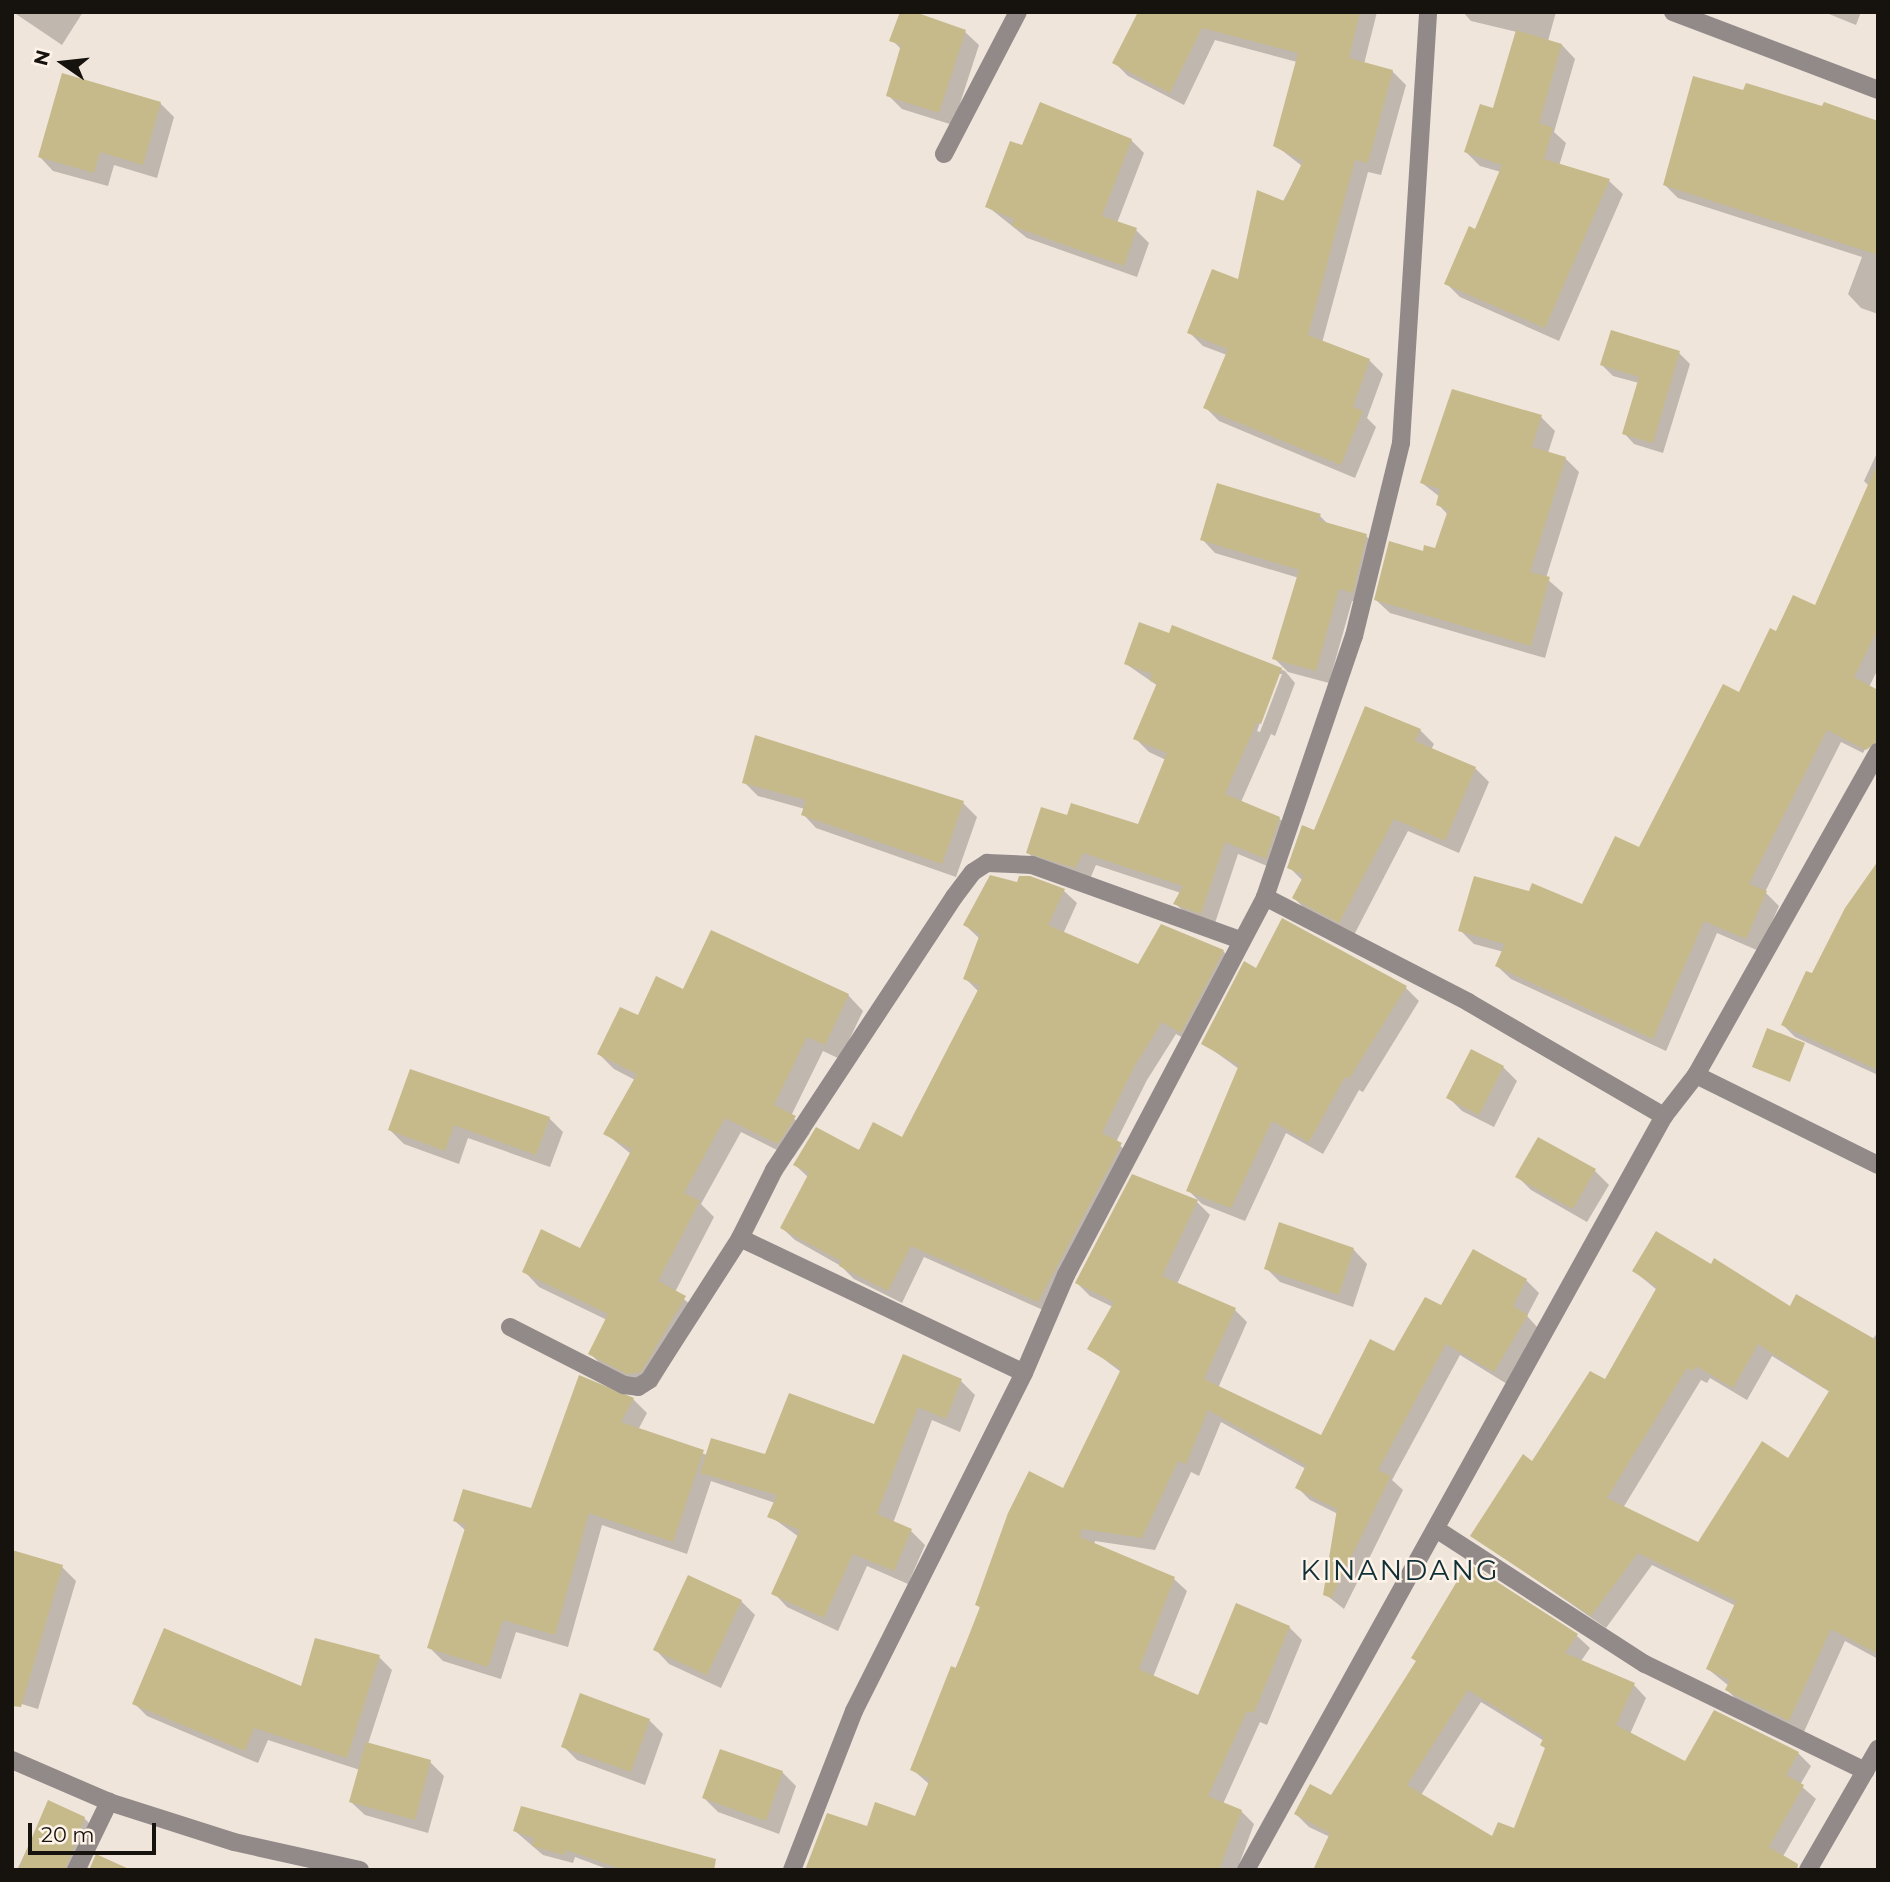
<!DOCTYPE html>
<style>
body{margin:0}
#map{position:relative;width:1890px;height:1882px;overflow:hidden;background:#f0e5db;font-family:Montserrat,sans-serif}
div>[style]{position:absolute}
.shadow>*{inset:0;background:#0003}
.building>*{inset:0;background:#c6ba8b}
.minor>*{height:18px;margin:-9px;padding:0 9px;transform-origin:9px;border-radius:9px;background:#918a89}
span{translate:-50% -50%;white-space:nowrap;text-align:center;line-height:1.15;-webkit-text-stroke:5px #fef3e8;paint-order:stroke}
.quarter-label{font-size:28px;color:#103038;letter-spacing:2px}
.frame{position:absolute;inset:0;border:14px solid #16130f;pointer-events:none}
.north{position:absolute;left:28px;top:28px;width:70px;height:70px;-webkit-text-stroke:5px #fef3e8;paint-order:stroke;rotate:284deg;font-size:19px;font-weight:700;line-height:28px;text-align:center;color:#16130f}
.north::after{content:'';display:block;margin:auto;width:24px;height:32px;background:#16130f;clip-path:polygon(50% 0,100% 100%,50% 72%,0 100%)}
.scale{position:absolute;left:28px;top:1823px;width:128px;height:32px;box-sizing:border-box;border:4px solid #16130f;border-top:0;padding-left:9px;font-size:21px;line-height:24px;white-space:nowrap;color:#16130f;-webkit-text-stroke:5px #fef3e8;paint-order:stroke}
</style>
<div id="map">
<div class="shadow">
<div style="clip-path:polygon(13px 12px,83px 12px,62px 45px)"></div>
<div style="clip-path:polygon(1140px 12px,1377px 12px,1364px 64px,1392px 71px,1406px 85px,1381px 175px,1368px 172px,1322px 343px,1369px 360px,1383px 374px,1367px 418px,1376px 427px,1355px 478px,1219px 421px,1205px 407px,1227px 355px,1203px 346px,1189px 332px,1240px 281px,1302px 166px,1275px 145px,1297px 62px,1215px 40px,1184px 105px,1128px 76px,1115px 63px)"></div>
<div style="clip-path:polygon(1463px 12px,1556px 12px,1548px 41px,1562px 45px,1575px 59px,1554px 132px,1566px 143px,1559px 166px,1609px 181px,1623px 194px,1559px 341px,1460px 297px,1446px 283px,1476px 231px,1501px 172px,1480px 166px,1466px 152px,1494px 110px,1517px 32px,1471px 21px)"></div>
<div style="clip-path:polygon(1824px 12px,1861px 12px,1856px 25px)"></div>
<div style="clip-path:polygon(965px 32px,979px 45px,953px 125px,902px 109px,888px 95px,902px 50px,892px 40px)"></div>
<div style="clip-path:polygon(160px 103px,174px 117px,157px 178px,114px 165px,108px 186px,53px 171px,40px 157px)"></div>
<div style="clip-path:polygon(1878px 123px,1878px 314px,1861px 308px,1848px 294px,1862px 257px,1678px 198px,1665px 185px)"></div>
<div style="clip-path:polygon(1131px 140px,1144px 153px,1117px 223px,1136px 230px,1149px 243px,1137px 277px,1027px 238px,987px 206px,1023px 148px)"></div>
<div style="clip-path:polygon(1679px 353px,1690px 364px,1663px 453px,1634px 444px,1624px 433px,1639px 383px,1613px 376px,1602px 365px)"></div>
<div style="clip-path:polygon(1541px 417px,1555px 431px,1548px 453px,1565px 458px,1579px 472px,1546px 578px,1563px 593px,1545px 658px,1390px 613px,1376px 600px,1424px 553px,1436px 550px,1448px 515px,1438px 504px,1440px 497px,1422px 483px)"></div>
<div style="clip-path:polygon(1878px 451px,1878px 669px,1869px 687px,1878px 725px,1863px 753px,1841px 742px,1765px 892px,1779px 906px,1759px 951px,1717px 933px,1666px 1051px,1511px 979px,1497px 966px,1504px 952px,1474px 944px,1460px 930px,1582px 906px,1640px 850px,1777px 633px,1816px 608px,1869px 486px,1864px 481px)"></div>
<div style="clip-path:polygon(1320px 516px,1329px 525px,1366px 536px,1379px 549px,1366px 605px,1352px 601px,1329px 683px,1288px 672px,1274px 658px,1299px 578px,1215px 553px,1202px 539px)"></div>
<div style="clip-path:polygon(evenodd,1173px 627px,1285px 671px,1295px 683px,1275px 736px,1271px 734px,1241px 802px,1279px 818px,1293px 832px,1279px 871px,1238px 854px,1214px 926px,1189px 917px,1175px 903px,1181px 893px,1096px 865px,1089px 881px,1042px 866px,1028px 853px,1069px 818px,1139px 826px,1166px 760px,1149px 752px,1135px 738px,1158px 686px,1126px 664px,1170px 635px,1173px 627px,1278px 674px,1282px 674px,1260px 732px,1257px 731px,1278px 674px)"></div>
<div style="clip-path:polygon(1420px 730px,1434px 744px,1431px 750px,1475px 768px,1489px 782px,1459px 853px,1408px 831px,1354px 935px,1308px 912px,1294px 898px,1303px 881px,1289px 867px,1315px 832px)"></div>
<div style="clip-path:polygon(744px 782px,963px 803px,977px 817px,956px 877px,816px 828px,803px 814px,805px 809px,758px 796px)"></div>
<div style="clip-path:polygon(1878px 862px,1878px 1075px,1795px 1037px,1783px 1025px)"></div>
<div style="clip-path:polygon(1029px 878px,1064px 891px,1077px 903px,1063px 934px,1138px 967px,1162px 926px,1223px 951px,1236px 964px,1194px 1044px,1176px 1034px,1147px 1080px,1116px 1142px,1134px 1158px,1052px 1314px,924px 1257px,902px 1303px,854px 1279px,841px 1266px,795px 1240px,782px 1228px,809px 1178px,795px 1165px,903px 1139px,979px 992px,965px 978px,980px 939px,965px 925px)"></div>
<div style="clip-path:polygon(1257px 970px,1406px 988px,1419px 1001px,1363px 1092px,1359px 1090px,1323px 1154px,1286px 1133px,1245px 1221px,1202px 1204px,1188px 1190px,1239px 1069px,1203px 1043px)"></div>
<div style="clip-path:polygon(684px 991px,848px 995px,863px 1011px,840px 1059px,823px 1051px,791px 1116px,810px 1133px,793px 1158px,741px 1132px,701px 1204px,714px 1217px,675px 1292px,701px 1313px,656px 1387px,644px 1389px,605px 1369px,590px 1353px,607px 1320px,539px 1287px,524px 1271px,581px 1250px,631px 1154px,605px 1133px,635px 1080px,614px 1069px,599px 1054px,638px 1017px)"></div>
<div style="clip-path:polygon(1503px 1067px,1517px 1081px,1494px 1127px,1462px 1111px,1448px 1097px)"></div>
<div style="clip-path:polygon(411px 1072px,549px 1118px,563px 1132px,550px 1167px,468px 1138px,459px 1164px,404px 1144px,390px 1130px)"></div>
<div style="clip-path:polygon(1539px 1139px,1595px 1171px,1609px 1185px,1587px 1222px,1531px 1190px,1517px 1176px)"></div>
<div style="clip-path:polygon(1133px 1176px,1197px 1202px,1210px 1215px,1177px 1284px,1235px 1310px,1247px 1322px,1218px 1388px,1322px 1438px,1395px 1353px,1441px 1308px,1526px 1280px,1539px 1293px,1527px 1316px,1539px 1329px,1507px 1384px,1460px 1355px,1392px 1480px,1403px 1490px,1344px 1609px,1325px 1594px,1338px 1514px,1310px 1500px,1297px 1487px,1306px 1469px,1221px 1422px,1199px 1476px,1191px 1472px,1155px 1550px,1095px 1541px,1094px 1545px,1174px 1579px,1187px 1591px,1153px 1677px,1199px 1697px,1289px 1627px,1302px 1640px,1267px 1725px,1260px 1722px,1223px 1804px,1241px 1811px,1254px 1824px,1237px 1870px,808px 1870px,868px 1828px,916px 1818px,929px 1784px,912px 1769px,981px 1609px,977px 1604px,1064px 1490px,1121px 1372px,1089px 1348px,1113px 1307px,1090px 1296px,1077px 1283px)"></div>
<div style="clip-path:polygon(1281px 1225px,1354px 1250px,1367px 1264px,1353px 1307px,1280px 1282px,1266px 1268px)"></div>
<div style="clip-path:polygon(evenodd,1711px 1266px,1790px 1309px,1872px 1340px,1878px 1332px,1878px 1659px,1845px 1641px,1803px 1734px,1740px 1703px,1727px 1690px,1729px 1686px,1708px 1669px,1736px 1606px,1652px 1565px,1606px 1628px,1473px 1536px,1606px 1382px,1657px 1290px,1634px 1271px,1711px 1266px,1772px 1356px,1830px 1392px,1789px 1461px,1699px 1544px,1623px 1508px,1701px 1380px,1707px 1383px,1710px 1378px,1747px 1400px,1772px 1356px)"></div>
<div style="clip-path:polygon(904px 1357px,961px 1381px,975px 1395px,960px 1432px,932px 1420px,893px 1523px,911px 1531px,925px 1545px,908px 1584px,867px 1566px,838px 1631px,787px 1607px,774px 1593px,799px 1537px,770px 1516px,775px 1503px,711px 1481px,687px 1554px,602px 1525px,568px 1647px,516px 1632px,501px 1679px,443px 1661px,429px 1647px,466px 1531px,455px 1521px,532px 1511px,633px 1399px,647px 1413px,638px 1430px,707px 1455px,766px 1456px,875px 1427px)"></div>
<div style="clip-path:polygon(15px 1552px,62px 1567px,76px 1581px,38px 1709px,12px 1701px)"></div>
<div style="clip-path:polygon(evenodd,1469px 1566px,1577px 1636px,1590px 1648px,1581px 1661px,1634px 1685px,1646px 1698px,1630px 1734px,1686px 1763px,1798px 1753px,1811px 1766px,1800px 1785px,1816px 1799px,1782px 1858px,1330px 1837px,1309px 1827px,1296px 1814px,1332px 1797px,1418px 1662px,1469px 1566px,1481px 1702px,1544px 1741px,1546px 1749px,1515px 1831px,1493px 1839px,1421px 1795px,1481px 1702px)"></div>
<div style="clip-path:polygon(741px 1601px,755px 1615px,721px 1688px,669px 1664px,656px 1650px)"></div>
<div style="clip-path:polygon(379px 1657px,392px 1670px,368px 1744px,430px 1762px,444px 1776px,428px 1833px,365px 1815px,351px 1802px,360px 1770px,268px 1740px,258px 1763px,147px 1716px,134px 1703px,303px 1689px)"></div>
<div style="clip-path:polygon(649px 1720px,663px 1734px,645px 1785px,577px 1760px,563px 1746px)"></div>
<div style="clip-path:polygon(782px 1772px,796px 1786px,779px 1834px,718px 1812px,704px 1798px)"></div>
<div style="clip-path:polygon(49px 1803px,84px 1818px,101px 1835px,87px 1870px,17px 1870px)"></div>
<div style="clip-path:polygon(515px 1831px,707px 1870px,610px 1870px,575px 1857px,573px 1863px,543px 1855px)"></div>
</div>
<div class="building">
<div style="clip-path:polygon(900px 12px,915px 12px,966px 30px,939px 113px,886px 96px,901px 45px,889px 41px)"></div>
<div style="clip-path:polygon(1138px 12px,1360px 12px,1349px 58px,1393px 70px,1368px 163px,1355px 160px,1308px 335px,1370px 359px,1353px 407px,1363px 411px,1341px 465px,1203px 408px,1228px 349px,1187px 333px,1212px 269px,1238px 279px,1257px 190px,1284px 201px,1303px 161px,1273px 146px,1298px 53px,1202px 28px,1170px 93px,1112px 63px)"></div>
<div style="clip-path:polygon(1516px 30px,1562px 44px,1539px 123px,1553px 128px,1544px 159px,1610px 179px,1545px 328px,1444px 284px,1469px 226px,1475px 229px,1502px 165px,1464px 152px,1480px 104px,1493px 108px)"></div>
<div style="clip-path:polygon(62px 73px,161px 102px,143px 165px,100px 152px,94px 173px,38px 157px)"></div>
<div style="clip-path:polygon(1693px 76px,1743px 90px,1746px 83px,1822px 106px,1824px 102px,1878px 121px,1878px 255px,1663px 185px)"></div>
<div style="clip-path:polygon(1040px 102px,1132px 139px,1102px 216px,1137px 228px,1124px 266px,1012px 226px,1014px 219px,985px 207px,1010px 141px,1022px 145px)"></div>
<div style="clip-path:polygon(1611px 330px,1680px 351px,1653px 443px,1622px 434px,1639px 377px,1600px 365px)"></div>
<div style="clip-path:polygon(1452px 389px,1542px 415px,1532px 447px,1566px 457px,1530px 572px,1550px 577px,1531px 646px,1374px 600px,1389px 541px,1423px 551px,1424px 545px,1435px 548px,1448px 510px,1436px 505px,1440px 489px,1420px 483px)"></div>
<div style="clip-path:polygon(1878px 462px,1878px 629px,1854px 677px,1878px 690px,1878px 741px,1866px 750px,1827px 730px,1749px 884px,1767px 891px,1746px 939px,1704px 921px,1653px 1039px,1495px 966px,1505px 944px,1458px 931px,1474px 876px,1529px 891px,1532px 883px,1582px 904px,1615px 836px,1639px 847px,1723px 684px,1739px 692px,1770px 628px,1776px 631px,1793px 595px,1815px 605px)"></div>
<div style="clip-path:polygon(1217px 483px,1321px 514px,1318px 520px,1367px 534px,1353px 593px,1339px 589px,1316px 671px,1272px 659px,1299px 570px,1200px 540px)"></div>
<div style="clip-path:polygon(1139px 622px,1169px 633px,1172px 625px,1282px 668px,1261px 724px,1257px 722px,1225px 794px,1280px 817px,1266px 859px,1225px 842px,1201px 914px,1173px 904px,1183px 886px,1083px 853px,1075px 868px,1026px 853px,1041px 807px,1067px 815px,1071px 803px,1138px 824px,1167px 753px,1133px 739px,1157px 683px,1150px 681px,1152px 674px,1124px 664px)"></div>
<div style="clip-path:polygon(1365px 706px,1421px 729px,1415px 741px,1476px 767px,1445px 841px,1394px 819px,1339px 923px,1292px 898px,1304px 875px,1287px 868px,1302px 825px,1314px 830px)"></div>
<div style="clip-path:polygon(755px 735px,964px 801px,942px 864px,801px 815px,806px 800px,742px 783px)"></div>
<div style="clip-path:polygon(1878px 861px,1878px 1070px,1781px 1025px,1806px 971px,1812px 973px,1845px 908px)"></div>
<div style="clip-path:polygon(990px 875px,1017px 882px,1019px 876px,1030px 876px,1065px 889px,1048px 925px,1138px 964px,1161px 924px,1224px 950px,1181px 1033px,1162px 1022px,1134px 1067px,1102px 1133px,1122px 1143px,1038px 1302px,911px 1246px,888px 1291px,839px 1266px,841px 1261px,780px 1228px,809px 1173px,793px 1165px,816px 1127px,859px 1150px,873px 1122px,902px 1137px,980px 986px,963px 979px,980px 934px,963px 925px)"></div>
<div style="clip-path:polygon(1282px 918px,1407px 986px,1349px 1079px,1345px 1077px,1309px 1142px,1272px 1121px,1231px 1208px,1186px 1191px,1239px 1065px,1201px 1044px,1244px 961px,1256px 968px)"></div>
<div style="clip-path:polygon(711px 930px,849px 994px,825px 1045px,807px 1037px,774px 1105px,796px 1116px,778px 1144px,725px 1118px,684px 1193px,700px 1201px,658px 1281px,686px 1296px,641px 1372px,627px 1374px,588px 1354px,608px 1314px,522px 1272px,541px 1229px,580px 1248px,632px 1149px,603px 1134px,637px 1074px,597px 1054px,620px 1007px,638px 1015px,656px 976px,683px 989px)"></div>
<div style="clip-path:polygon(1767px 1028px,1805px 1043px,1790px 1082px,1752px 1067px)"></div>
<div style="clip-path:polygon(1471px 1049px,1504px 1066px,1479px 1115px,1446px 1098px)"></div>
<div style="clip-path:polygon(410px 1069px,550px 1117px,536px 1155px,454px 1125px,445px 1151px,388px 1130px)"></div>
<div style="clip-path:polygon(1538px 1137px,1596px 1169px,1573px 1209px,1515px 1177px)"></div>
<div style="clip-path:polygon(1132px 1174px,1198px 1200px,1162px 1276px,1236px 1308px,1204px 1379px,1321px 1435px,1370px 1339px,1394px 1351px,1425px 1297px,1441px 1305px,1473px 1249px,1527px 1279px,1513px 1306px,1528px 1315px,1494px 1372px,1446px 1344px,1378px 1470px,1391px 1476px,1331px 1598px,1323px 1595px,1337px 1509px,1295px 1488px,1306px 1465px,1208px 1410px,1186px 1464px,1178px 1461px,1142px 1538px,1082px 1529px,1080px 1537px,1175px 1577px,1139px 1669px,1198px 1695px,1236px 1603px,1290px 1626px,1254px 1713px,1247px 1711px,1208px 1796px,1242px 1810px,1219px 1870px,805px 1870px,827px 1813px,867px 1826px,875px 1802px,915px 1816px,930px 1779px,910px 1770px,951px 1666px,956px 1668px,980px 1607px,975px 1605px,1008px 1513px,1029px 1471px,1063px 1488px,1121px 1369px,1087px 1349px,1114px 1302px,1075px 1283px)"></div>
<div style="clip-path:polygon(1279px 1222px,1354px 1248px,1339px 1295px,1264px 1269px)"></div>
<div style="clip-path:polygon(evenodd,1656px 1231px,1711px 1264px,1714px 1258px,1790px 1306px,1796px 1294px,1878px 1341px,1878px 1654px,1831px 1629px,1789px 1721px,1725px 1690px,1730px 1680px,1706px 1669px,1736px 1601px,1638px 1553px,1591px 1616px,1470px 1536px,1523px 1454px,1532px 1461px,1590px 1371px,1605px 1379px,1657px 1287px,1632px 1271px,1656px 1231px,1758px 1344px,1829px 1391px,1788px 1458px,1762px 1441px,1698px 1542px,1607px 1498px,1687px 1368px,1693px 1371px,1696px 1366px,1733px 1388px,1758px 1344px)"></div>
<div style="clip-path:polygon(903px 1354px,962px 1379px,946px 1419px,918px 1407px,877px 1514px,912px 1529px,894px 1571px,853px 1554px,824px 1618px,771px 1594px,800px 1530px,767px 1517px,777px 1495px,700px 1473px,711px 1438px,765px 1454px,789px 1393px,874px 1424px)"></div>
<div style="clip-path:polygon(579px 1375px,634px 1398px,621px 1422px,704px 1450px,673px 1542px,589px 1513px,555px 1635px,503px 1620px,488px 1667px,427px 1648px,466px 1525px,453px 1521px,463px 1489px,531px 1508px)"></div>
<div style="clip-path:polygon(12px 1550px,63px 1565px,21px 1707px,12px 1706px)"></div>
<div style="clip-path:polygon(evenodd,1468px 1563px,1578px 1634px,1565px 1653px,1635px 1683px,1616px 1725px,1685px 1761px,1714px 1710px,1799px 1752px,1786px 1775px,1804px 1785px,1769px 1847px,1798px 1864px,1797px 1870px,1313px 1870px,1330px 1833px,1294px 1814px,1310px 1784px,1331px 1795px,1416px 1661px,1411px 1658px,1468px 1563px,1468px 1690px,1544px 1737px,1540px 1745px,1545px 1748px,1514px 1828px,1498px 1822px,1492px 1836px,1407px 1785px,1468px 1690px)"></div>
<div style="clip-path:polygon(688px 1575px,742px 1600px,707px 1675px,653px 1650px)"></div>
<div style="clip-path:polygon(164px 1628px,301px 1686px,315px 1638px,380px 1655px,347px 1758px,254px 1728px,245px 1751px,132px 1704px)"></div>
<div style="clip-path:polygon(580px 1693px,650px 1719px,631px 1772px,561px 1747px)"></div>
<div style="clip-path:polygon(366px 1742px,431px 1760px,415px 1820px,349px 1802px)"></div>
<div style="clip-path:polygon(720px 1749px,783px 1771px,766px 1821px,702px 1798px)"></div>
<div style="clip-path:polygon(48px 1800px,85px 1817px,65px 1870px,18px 1870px)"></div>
<div style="clip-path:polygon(521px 1806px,716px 1859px,714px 1870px,624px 1870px,566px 1850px,564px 1855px,532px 1846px,534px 1838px,513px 1831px)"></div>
<div style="clip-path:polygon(96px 1854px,131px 1870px,89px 1870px)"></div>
</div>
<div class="minor">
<div style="left:1673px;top:12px;width:219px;rotate:20.8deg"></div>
<div style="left:944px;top:154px;width:160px;rotate:-62.5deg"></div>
<div style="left:1265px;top:897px;width:229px;rotate:27.3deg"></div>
<div style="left:1468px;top:1002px;width:227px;rotate:30.2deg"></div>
<div style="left:1696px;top:1075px;width:203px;rotate:26.3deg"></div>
<div style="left:740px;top:1238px;width:314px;rotate:25.4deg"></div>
<div style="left:510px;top:1327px;width:128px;rotate:27deg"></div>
<div style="left:624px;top:1385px;width:14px;rotate:8deg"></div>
<div style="left:638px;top:1387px;width:13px;rotate:-32deg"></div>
<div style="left:649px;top:1380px;width:169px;rotate:-57.3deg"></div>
<div style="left:740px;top:1238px;width:76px;rotate:-63.4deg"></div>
<div style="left:774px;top:1170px;width:327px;rotate:-56.6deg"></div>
<div style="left:954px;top:897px;width:31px;rotate:-53deg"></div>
<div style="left:973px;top:872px;width:17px;rotate:-33deg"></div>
<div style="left:987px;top:863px;width:45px;rotate:2.5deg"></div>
<div style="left:1032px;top:865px;width:221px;rotate:19.8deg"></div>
<div style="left:1436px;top:1529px;width:249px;rotate:32.9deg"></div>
<div style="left:1645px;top:1664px;width:245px;rotate:25.9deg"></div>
<div style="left:12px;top:1760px;width:106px;rotate:23.4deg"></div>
<div style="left:109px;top:1802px;width:131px;rotate:17.7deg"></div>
<div style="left:234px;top:1842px;width:129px;rotate:12.5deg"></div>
<div style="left:76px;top:1870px;width:76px;rotate:-64.1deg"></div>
<div style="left:792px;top:1870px;width:171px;rotate:-68.7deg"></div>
<div style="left:854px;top:1711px;width:378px;rotate:-63.3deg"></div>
<div style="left:1024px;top:1373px;width:107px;rotate:-66.8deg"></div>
<div style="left:1066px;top:1275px;width:427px;rotate:-62.2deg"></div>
<div style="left:1265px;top:897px;width:276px;rotate:-71.2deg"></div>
<div style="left:1354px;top:636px;width:199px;rotate:-76.3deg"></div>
<div style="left:1401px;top:443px;width:432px;rotate:-86.4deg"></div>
<div style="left:1246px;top:1870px;width:862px;rotate:-61deg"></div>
<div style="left:1664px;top:1116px;width:52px;rotate:-52deg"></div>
<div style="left:1696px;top:1075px;width:371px;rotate:-60.6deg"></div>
<div style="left:1808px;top:1870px;width:140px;rotate:-60deg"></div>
</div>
<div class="quarter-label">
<span style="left:1400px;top:1570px">KINANDANG</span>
</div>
<div class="frame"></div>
<div class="north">N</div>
<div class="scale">20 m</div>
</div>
